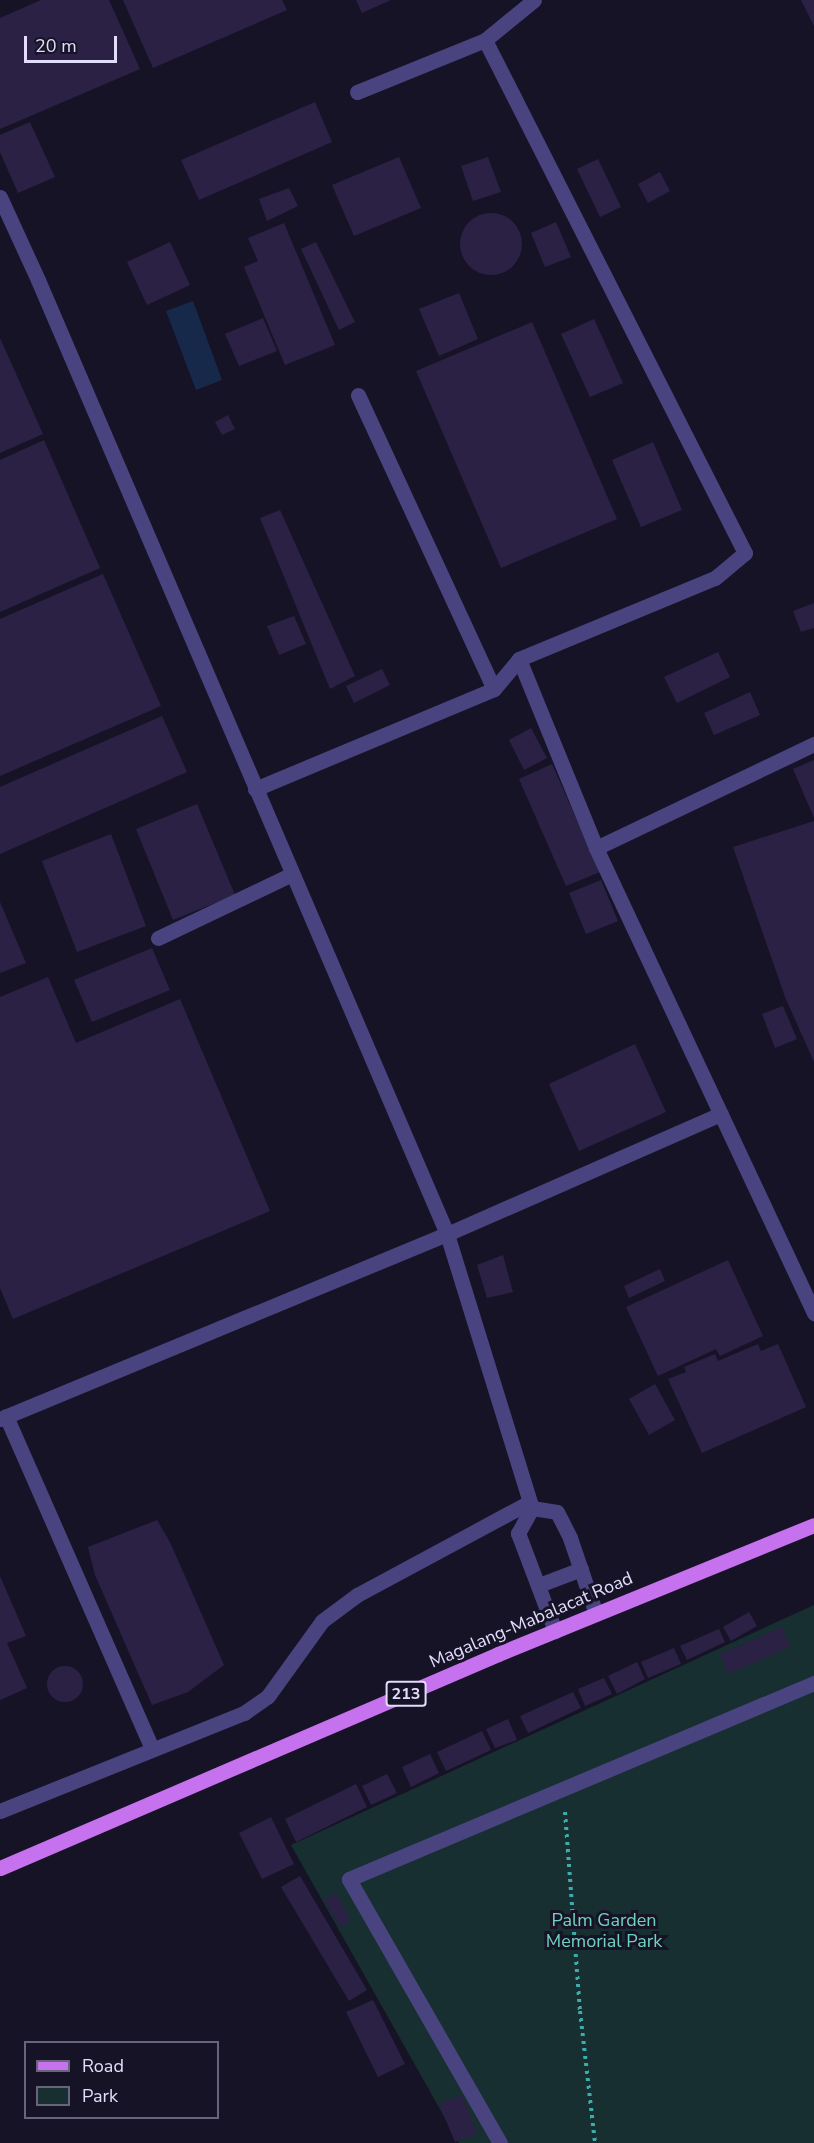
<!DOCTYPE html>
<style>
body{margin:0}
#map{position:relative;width:814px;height:2143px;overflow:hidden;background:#171326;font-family:"Nunito Sans",sans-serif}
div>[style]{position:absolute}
.green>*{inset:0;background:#172f30}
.water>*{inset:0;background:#17294b}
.building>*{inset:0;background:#2b2145}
.round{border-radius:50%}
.path>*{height:4px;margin-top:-2px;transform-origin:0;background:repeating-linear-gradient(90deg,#3facac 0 3px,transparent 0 7.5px)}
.minor>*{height:15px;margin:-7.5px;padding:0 7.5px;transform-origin:7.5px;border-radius:7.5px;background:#494480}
.major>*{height:15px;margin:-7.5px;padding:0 7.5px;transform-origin:7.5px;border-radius:7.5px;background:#c671ee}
span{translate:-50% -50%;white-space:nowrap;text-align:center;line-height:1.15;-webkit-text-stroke:6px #171326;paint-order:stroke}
.shield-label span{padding:2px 4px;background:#171326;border:2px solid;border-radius:4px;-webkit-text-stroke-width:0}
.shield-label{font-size:16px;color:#e2ddfb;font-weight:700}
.street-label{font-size:18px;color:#e2ddfb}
.park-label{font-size:18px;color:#70d3c0}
.legend{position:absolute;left:24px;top:2041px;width:195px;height:78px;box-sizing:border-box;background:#171326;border:2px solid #68647b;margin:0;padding:8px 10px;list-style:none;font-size:18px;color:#e2ddfb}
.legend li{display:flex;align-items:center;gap:12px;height:30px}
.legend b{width:30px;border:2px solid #68647b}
.scale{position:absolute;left:24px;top:36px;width:93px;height:27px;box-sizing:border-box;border:3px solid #e2ddfb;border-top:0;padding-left:8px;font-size:18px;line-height:21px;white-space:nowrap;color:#e2ddfb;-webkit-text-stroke:4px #171326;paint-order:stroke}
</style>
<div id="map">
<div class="green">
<div style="clip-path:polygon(814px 1605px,814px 2143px,459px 2143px,291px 1845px)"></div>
</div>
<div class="water">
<div style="clip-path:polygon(193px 301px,222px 380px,196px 390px,166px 311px)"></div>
</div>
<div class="building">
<div style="clip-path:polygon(41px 0,109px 0,140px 69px,0 129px,0 18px)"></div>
<div style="clip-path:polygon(123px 0,282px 0,287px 10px,153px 68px)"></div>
<div style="clip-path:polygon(356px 0,391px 0,362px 13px)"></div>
<div style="clip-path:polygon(801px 0,814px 0,814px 26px)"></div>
<div style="clip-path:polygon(315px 102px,332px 142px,199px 200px,181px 160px)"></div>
<div style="clip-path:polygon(30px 122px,55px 177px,18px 193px,0 152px,0 135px)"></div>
<div style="clip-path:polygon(399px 157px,421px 208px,354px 236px,332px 185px)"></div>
<div style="clip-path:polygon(488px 157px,501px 192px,473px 201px,461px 166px)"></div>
<div style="clip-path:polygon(598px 159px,621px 207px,600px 217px,577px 169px)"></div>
<div style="clip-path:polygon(660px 172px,670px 191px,648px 203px,638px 184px)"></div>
<div style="clip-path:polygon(289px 188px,298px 206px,267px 221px,259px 199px)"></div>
<div class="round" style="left:460px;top:213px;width:62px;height:62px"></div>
<div style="clip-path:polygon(556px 222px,571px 257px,545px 267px,531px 233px)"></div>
<div style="clip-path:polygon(284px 223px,335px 345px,285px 365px,244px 267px,258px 261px,248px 238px)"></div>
<div style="clip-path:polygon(170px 242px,190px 285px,147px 305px,127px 262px)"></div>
<div style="clip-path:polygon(316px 242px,355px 322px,339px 330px,301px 249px)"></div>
<div style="clip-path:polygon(459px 293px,478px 339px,439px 356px,419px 309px)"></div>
<div style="clip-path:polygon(263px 318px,277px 351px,239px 366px,225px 334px)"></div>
<div style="clip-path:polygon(594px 319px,623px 383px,590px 397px,561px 334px)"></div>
<div style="clip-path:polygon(532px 322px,617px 519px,501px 568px,416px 371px)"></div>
<div style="clip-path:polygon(0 338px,43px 434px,0 453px)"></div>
<div style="clip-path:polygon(228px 415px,235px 429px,222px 435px,215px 422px)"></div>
<div style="clip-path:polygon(44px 440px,100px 568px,0 612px,0 460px)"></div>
<div style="clip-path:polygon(653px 442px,682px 510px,641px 527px,612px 460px)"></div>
<div style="clip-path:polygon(280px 510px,355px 676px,330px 689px,260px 518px)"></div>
<div style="clip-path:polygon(103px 574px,161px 706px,0 776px,0 619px)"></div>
<div style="clip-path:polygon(814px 603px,814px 628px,801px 632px,793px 611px)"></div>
<div style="clip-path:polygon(294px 616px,306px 644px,279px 655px,267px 626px)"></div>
<div style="clip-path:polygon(718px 652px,730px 677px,677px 703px,664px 677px)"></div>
<div style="clip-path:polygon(382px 669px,390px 685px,354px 703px,346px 686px)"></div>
<div style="clip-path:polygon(750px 692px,760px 715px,714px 735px,704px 713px)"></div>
<div style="clip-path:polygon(162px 716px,187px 772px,0 854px,0 787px)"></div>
<div style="clip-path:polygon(531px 728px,547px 758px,524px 770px,509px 740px)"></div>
<div style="clip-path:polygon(814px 760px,814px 818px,793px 769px)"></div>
<div style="clip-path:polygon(552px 764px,600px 872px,566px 886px,519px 779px)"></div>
<div style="clip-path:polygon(197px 804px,235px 895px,173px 920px,136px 829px)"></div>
<div style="clip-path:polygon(814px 821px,814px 1062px,785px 997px,733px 847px)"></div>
<div style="clip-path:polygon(111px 834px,146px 926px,77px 952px,42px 861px)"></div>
<div style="clip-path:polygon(601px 880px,618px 921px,586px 934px,569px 893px)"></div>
<div style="clip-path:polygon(0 902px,26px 963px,0 973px)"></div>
<div style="clip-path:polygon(152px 948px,170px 990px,92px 1022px,74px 980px)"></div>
<div style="clip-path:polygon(48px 977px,76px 1043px,180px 999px,270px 1211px,13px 1319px,0 1288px,0 997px)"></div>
<div style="clip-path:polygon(783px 1006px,797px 1039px,775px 1048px,762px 1014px)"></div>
<div style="clip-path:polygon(635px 1044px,666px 1112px,579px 1151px,549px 1084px)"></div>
<div style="clip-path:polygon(503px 1255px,513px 1292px,487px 1298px,477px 1265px)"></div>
<div style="clip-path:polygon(728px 1260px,763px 1336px,720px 1356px,716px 1349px,658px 1376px,626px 1307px)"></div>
<div style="clip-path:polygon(660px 1269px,665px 1281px,629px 1298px,624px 1286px)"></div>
<div style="clip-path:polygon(758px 1344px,761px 1351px,778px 1344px,806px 1407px,702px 1453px,668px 1379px,686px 1372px,684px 1367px,715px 1354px,718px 1361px)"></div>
<div style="clip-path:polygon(655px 1384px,675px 1420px,649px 1435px,629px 1399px)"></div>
<div style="clip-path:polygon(157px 1520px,170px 1542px,224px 1665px,188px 1692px,152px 1705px,95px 1575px,88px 1547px)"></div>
<div style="clip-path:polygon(0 1576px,26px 1636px,7px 1643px,27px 1688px,0 1700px)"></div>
<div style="clip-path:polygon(749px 1612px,757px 1626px,731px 1641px,723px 1627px)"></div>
<div style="clip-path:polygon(782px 1627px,790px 1647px,728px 1674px,720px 1654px)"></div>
<div style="clip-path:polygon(719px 1629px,725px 1642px,687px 1660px,680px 1646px)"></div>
<div style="clip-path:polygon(674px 1648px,681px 1664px,648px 1678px,641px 1662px)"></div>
<div style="clip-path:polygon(637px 1662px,645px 1679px,617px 1694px,608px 1676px)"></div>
<div class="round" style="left:47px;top:1666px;width:36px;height:36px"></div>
<div style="clip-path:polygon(604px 1678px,612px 1694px,585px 1706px,578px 1689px)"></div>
<div style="clip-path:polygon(573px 1692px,581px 1708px,528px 1733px,520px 1716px)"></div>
<div style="clip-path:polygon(508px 1719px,517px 1740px,495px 1748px,486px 1729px)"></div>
<div style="clip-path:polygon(482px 1731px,491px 1750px,446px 1771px,437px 1752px)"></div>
<div style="clip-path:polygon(430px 1754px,439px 1773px,411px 1787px,402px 1767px)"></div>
<div style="clip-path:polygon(387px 1774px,397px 1793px,371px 1805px,362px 1786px)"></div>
<div style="clip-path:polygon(356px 1784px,367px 1807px,296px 1842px,285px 1819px)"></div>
<div style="clip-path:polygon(271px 1817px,294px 1864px,262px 1879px,239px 1833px)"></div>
<div style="clip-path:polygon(300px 1876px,367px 1990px,349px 2001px,281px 1887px)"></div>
<div style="clip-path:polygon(336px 1893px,351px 1920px,340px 1927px,324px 1900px)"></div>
<div style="clip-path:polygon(373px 2000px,405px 2064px,378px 2077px,346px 2012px)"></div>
<div style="clip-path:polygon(462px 2095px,477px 2134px,455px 2142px,439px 2104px)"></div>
</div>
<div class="path">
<div style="left:565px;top:1812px;width:200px;rotate:85.7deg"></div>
<div style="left:580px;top:2011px;width:133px;rotate:83.5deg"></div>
</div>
<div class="minor">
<div style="left:357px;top:92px;width:138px;rotate:-22.1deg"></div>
<div style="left:485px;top:40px;width:63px;rotate:-39.2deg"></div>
<div style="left:0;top:197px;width:91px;rotate:65.4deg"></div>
<div style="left:38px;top:280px;width:1038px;rotate:66.79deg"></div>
<div style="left:447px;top:1234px;width:287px;rotate:72.8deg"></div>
<div style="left:532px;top:1508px;width:29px;rotate:119deg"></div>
<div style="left:518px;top:1533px;width:105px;rotate:69.3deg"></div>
<div style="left:358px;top:395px;width:324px;rotate:65.2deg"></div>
<div style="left:519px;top:659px;width:204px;rotate:67.8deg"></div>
<div style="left:596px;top:848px;width:514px;rotate:64.88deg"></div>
<div style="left:255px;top:789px;width:259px;rotate:-22.7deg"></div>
<div style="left:494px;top:689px;width:39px;rotate:-50deg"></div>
<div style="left:519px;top:659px;width:212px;rotate:-22.5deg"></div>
<div style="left:715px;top:578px;width:39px;rotate:-40deg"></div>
<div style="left:745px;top:553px;width:575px;rotate:-116.88deg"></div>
<div style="left:596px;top:848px;width:242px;rotate:-25.5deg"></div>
<div style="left:158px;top:938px;width:148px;rotate:-25.5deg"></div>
<div style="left:6px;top:1416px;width:363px;rotate:66.3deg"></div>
<div style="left:0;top:1419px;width:484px;rotate:-22.5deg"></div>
<div style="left:447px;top:1234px;width:299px;rotate:-23.7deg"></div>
<div style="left:532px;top:1508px;width:25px;rotate:9deg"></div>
<div style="left:557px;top:1512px;width:29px;rotate:63deg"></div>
<div style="left:570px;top:1538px;width:80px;rotate:71.1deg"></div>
<div style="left:539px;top:1585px;width:45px;rotate:-20.9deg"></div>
<div style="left:0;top:1811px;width:263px;rotate:-21.9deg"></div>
<div style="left:244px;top:1713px;width:29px;rotate:-35deg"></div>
<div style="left:268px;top:1696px;width:92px;rotate:-54.2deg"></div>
<div style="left:322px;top:1621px;width:44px;rotate:-36.6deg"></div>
<div style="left:357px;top:1595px;width:196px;rotate:-28.3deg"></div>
<div style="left:500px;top:2143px;width:304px;rotate:-119.8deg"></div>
<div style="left:349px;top:1879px;width:505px;rotate:-22.86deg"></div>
</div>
<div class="major">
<div style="left:0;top:1868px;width:542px;rotate:-23.25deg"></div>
<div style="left:498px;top:1654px;width:341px;rotate:-22.2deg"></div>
</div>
<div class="shield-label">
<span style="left:406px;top:1694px">213</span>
</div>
<div class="street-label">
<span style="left:531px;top:1620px;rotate:-23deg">Magalang-Mabalacat Road</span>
</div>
<div class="park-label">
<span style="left:604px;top:1931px">Palm Garden<br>Memorial Park</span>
</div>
<ul class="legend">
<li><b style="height:8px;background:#c671ee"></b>Road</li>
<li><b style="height:16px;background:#172f30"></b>Park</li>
</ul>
<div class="scale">20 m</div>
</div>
